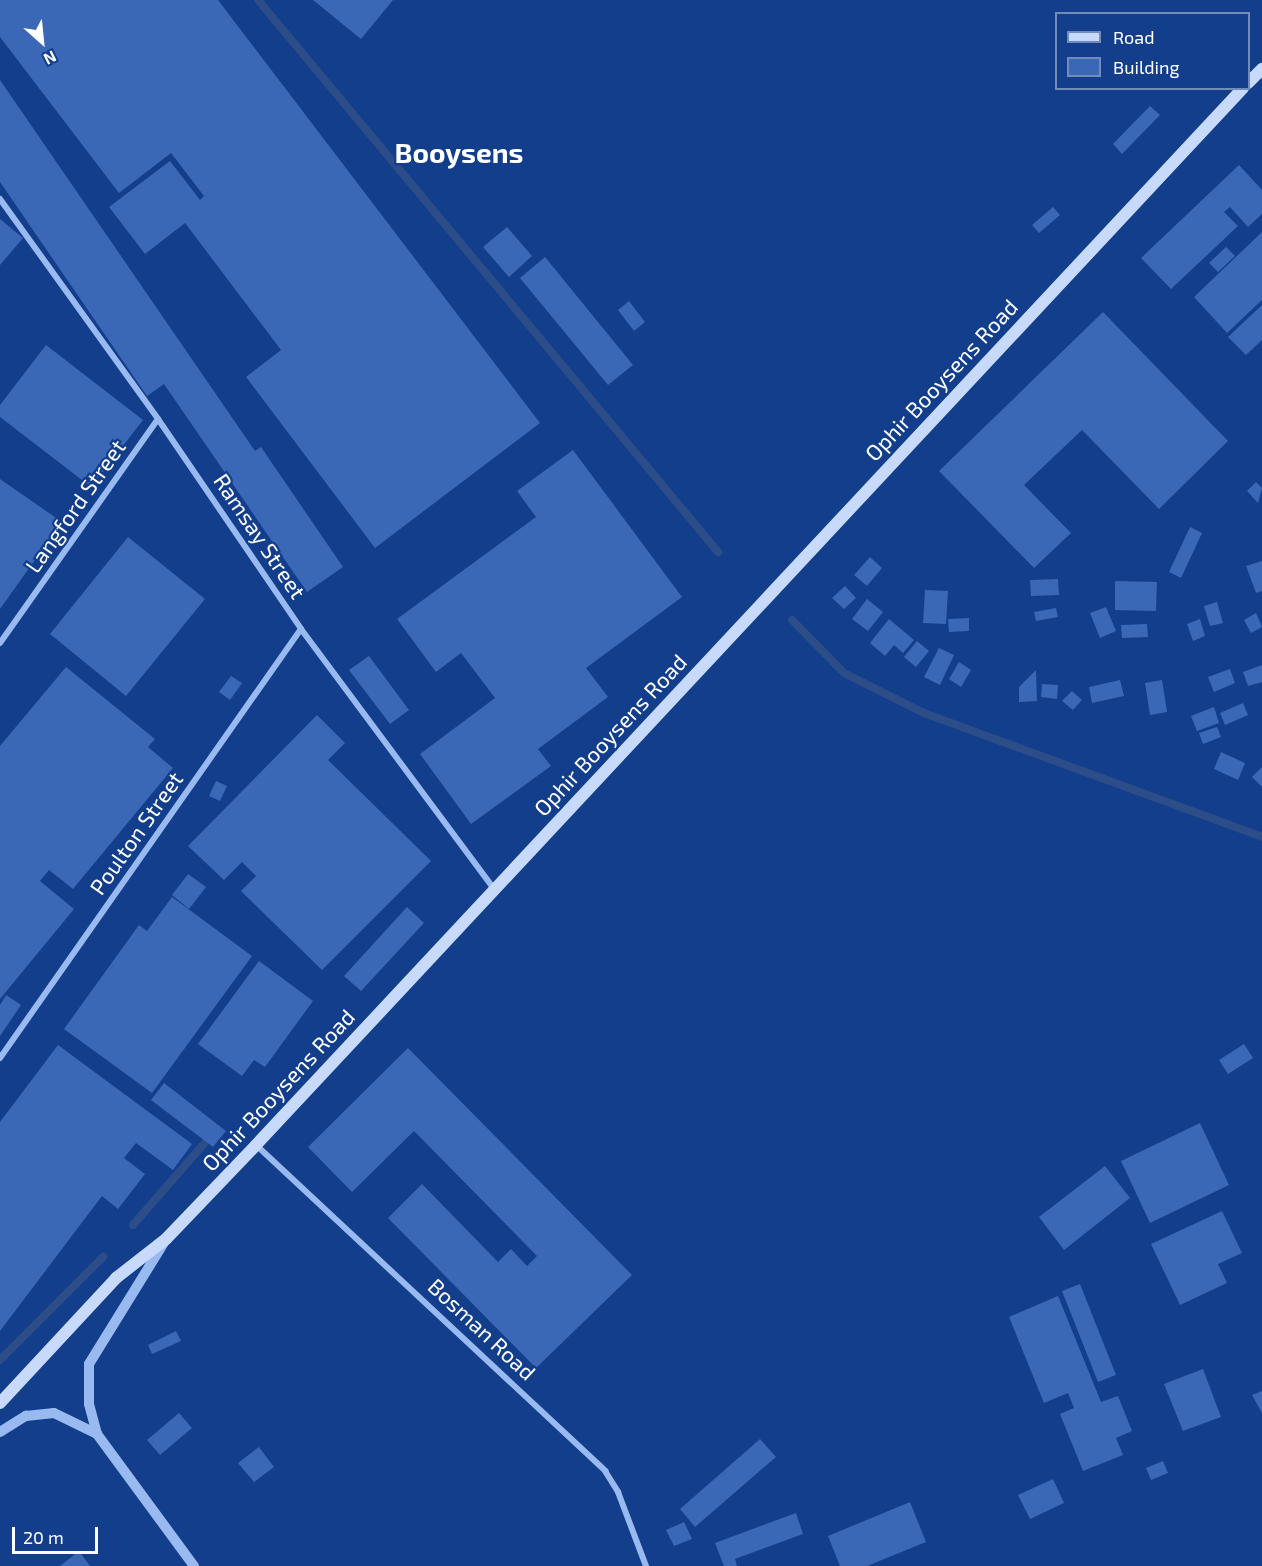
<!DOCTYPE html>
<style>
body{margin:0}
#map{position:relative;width:1262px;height:1566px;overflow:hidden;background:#123e8c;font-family:"Exo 2",sans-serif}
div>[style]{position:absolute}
.stream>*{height:8px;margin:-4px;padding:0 4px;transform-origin:4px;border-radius:4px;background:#2d4d88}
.building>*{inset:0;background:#3a68b6}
.minor>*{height:6px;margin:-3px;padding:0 3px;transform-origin:3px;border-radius:3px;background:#99baf1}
.tertiary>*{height:10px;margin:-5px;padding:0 5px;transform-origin:5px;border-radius:5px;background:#99baf1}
.secondary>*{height:12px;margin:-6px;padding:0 6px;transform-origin:6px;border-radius:6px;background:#c8dafc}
span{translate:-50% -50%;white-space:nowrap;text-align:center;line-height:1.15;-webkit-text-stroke:4.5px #123e8c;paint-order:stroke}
.street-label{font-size:22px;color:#fff}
.district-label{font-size:28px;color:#fff;font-weight:700}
.legend{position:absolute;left:1055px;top:12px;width:195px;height:78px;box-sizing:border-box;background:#123e8c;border:2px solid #718bba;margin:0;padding:8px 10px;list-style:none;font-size:18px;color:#fff}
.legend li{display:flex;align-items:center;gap:12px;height:30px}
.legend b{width:30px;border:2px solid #718bba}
.north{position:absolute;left:12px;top:12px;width:60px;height:60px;-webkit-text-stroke:4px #123e8c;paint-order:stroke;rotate:153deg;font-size:16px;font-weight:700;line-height:24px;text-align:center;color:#fff}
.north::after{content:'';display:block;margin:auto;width:21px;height:27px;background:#fff;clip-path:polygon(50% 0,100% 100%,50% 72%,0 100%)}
.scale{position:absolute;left:12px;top:1527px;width:86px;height:27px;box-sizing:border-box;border:3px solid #fff;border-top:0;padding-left:8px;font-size:18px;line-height:21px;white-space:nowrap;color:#fff;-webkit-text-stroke:4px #123e8c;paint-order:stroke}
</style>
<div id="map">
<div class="stream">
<div style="left:258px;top:0;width:719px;rotate:50.19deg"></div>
<div style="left:792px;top:620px;width:74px;rotate:45.5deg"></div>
<div style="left:844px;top:673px;width:89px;rotate:26.6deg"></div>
<div style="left:924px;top:713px;width:360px;rotate:20.1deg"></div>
<div style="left:133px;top:1225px;width:108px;rotate:-48.8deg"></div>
<div style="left:0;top:1360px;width:146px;rotate:-45deg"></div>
</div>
<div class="building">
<div style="clip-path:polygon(0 0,218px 0,540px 423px,375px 548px,246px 377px,281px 350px,185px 223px,145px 254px,109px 207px,170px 161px,200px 200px,204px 196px,171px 153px,119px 193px,0 37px)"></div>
<div style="clip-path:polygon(313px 0,393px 0,361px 39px)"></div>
<div style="clip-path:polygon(0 80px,255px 451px,261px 447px,343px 567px,307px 592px,164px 384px,147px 396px,0 182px)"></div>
<div style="clip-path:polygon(1150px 106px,1160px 115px,1122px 154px,1113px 144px)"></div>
<div style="clip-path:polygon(1239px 165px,1262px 190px,1262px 214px,1248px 227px,1230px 207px,1224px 212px,1238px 226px,1171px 289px,1141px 258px)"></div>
<div style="clip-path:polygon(1053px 207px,1060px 215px,1039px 233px,1032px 225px)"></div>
<div style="clip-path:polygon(0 219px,23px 238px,0 265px)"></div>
<div style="clip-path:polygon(507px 227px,532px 256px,509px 277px,483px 247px)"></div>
<div style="clip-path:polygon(1262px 232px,1262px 300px,1227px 333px,1194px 297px)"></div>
<div style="clip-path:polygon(1226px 247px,1235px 256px,1218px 272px,1209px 263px)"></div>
<div style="clip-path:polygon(545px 257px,633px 365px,608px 385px,520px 278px)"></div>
<div style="clip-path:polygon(629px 301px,645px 322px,634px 331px,618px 310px)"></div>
<div style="clip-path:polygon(1262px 305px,1262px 340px,1246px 355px,1228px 337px)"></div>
<div style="clip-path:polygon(1103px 312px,1228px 441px,1159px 509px,1082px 430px,1024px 485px,1071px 533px,1034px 568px,939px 471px)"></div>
<div style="clip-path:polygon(46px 345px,143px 420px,91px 487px,0 417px,0 405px)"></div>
<div style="clip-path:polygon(573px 450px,682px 597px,586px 668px,608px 697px,538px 749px,551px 766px,471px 824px,420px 754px,495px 698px,461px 653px,436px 672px,397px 619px,536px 517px,517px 491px)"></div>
<div style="clip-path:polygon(0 479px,62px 522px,0 609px)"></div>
<div style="clip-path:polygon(1256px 482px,1262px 488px,1258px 503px,1247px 491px)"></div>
<div style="clip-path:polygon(1190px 527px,1202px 533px,1181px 578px,1169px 572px)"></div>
<div style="clip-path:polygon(128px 537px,205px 599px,126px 696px,50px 634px)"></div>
<div style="clip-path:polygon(870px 557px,882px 568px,867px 586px,854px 575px)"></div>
<div style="clip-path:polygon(1262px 561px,1262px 591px,1256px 593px,1246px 566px)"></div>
<div style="clip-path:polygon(1058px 579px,1059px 595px,1031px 596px,1030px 580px)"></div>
<div style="clip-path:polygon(1115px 581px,1157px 582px,1156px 611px,1115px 610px)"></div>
<div style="clip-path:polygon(845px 586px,856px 598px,844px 609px,832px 598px)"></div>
<div style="clip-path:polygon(925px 590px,948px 591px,946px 624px,923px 623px)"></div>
<div style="clip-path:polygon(867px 599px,883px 612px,868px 631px,852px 619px)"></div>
<div style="clip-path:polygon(1217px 602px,1223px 623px,1210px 626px,1204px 606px)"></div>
<div style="clip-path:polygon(1106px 607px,1116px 631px,1100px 638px,1090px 613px)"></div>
<div style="clip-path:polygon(1056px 608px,1058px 617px,1036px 621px,1034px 612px)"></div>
<div style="clip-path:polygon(1256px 613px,1262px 627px,1251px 633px,1244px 620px)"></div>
<div style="clip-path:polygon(969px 618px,969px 631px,949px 632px,948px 619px)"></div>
<div style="clip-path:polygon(889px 619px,914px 640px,903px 653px,894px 645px,885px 656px,870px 643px)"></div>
<div style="clip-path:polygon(1200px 619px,1205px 636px,1193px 641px,1187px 624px)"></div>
<div style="clip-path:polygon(1147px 624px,1148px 637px,1122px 638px,1121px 625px)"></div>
<div style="clip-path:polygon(917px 641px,929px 651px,916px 667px,904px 657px)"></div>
<div style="clip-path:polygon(939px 648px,954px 655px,940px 685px,924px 677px)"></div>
<div style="clip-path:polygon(369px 656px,409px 710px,390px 724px,349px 670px)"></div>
<div style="clip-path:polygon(959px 662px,971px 670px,961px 687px,949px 679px)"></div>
<div style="clip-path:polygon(1262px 665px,1262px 682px,1248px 686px,1243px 672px)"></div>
<div style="clip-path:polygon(66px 667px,155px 739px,148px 747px,173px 768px,73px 889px,49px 870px,40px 881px,74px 909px,0 999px,0 746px)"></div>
<div style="clip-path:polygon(1230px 669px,1235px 683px,1214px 692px,1208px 677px)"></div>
<div style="clip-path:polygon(1036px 670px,1037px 701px,1019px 702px,1019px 687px)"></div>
<div style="clip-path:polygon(231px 676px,242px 683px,230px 700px,219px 692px)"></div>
<div style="clip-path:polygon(1120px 680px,1124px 696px,1092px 703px,1089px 687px)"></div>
<div style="clip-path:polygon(1162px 680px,1167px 712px,1150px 715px,1145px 683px)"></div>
<div style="clip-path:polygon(1042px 684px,1058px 685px,1057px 699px,1041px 697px)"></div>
<div style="clip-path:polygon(1072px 691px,1082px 700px,1073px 710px,1062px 701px)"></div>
<div style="clip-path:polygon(1243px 703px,1248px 715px,1225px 725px,1220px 713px)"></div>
<div style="clip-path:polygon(1214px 707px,1219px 723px,1197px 731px,1191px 716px)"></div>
<div style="clip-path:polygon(317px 715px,345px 743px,328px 760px,431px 861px,322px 970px,241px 891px,256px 876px,242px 862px,224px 880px,188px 846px)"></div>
<div style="clip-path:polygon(1217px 727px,1221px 737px,1203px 744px,1199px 733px)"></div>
<div style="clip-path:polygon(1221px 752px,1245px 763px,1238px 780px,1214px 769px)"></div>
<div style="clip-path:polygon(1262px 767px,1262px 787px,1252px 777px)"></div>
<div style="clip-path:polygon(216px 781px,227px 786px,220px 801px,209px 796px)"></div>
<div style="clip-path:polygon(188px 874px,206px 887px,189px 909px,172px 895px)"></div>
<div style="clip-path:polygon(172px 897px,252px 956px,152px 1093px,64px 1029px,139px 925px,147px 931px)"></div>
<div style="clip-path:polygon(407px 907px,424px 923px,361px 991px,344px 976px)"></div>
<div style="clip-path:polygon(259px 961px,313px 1001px,265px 1067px,254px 1060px,242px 1076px,198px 1044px)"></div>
<div style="clip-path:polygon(6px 995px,21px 1005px,0 1036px,0 1005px)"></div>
<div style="clip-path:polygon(1244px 1044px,1253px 1058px,1228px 1074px,1219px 1060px)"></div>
<div style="clip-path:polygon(58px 1045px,192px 1144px,173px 1170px,136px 1143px,124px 1158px,145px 1174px,118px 1209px,102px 1196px,0 1331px,0 1122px)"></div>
<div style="clip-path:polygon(408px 1048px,632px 1275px,536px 1368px,388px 1218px,422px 1184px,498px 1262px,511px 1249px,527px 1266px,537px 1256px,414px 1131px,352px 1192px,308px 1147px)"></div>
<div style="clip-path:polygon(164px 1083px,226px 1131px,213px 1147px,151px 1100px)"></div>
<div style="clip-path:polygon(1200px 1123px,1229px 1185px,1150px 1223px,1121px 1161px)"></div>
<div style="clip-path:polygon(1105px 1166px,1130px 1198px,1064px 1250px,1039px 1217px)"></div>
<div style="clip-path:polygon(1222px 1211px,1242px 1253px,1218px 1264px,1227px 1283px,1180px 1305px,1151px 1244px)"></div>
<div style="clip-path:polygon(1080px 1284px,1116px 1375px,1098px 1382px,1062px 1291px)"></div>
<div style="clip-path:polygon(1058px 1296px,1101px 1402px,1118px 1396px,1132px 1431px,1116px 1438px,1123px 1455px,1083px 1471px,1060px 1414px,1074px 1408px,1068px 1393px,1044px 1403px,1009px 1317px)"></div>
<div style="clip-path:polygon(176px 1331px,181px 1341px,152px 1354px,148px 1345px)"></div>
<div style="clip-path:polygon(1203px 1369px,1221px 1417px,1183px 1431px,1164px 1384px)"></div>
<div style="clip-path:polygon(1262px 1391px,1262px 1413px,1252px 1395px)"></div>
<div style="clip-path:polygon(179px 1413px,192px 1428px,160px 1455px,147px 1440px)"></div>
<div style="clip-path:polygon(760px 1439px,776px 1457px,695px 1527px,680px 1509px)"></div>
<div style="clip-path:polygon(259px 1447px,274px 1467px,254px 1482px,238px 1463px)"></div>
<div style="clip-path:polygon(1163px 1461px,1168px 1473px,1151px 1480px,1146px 1468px)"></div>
<div style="clip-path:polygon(1053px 1479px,1064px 1503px,1030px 1519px,1018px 1495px)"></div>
<div style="clip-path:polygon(910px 1502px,926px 1542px,867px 1566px,840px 1566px,828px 1536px)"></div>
<div style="clip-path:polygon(796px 1513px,803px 1534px,735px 1559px,737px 1566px,724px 1566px,715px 1543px)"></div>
<div style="clip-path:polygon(684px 1522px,692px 1539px,674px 1546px,666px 1530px)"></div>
<div style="clip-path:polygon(79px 1551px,90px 1566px,60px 1566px)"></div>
</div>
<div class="minor">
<div style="left:0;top:199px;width:271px;rotate:54.3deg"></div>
<div style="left:158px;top:419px;width:254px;rotate:55.7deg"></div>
<div style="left:301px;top:629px;width:324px;rotate:53.4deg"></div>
<div style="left:0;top:643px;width:274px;rotate:-54.8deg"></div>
<div style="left:0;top:1058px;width:524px;rotate:-54.95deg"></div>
<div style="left:256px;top:1145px;width:478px;rotate:43deg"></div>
<div style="left:605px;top:1471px;width:25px;rotate:58deg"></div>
<div style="left:618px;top:1492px;width:79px;rotate:69.3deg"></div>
</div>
<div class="tertiary">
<div style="left:0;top:1432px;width:31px;rotate:-32deg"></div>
<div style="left:26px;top:1416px;width:28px;rotate:-6deg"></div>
<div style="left:54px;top:1413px;width:48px;rotate:26deg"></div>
<div style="left:97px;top:1434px;width:164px;rotate:53.7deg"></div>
<div style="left:97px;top:1434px;width:31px;rotate:-105deg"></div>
<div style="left:89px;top:1404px;width:40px;rotate:-90deg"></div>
<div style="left:89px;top:1364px;width:145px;rotate:-58.3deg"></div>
</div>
<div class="secondary">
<div style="left:1248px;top:83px;width:20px;rotate:-45deg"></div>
<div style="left:0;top:1403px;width:171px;rotate:-47.1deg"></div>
<div style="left:116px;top:1278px;width:63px;rotate:-38deg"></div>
<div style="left:166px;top:1239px;width:130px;rotate:-46.2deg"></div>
<div style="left:256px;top:1145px;width:1446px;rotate:-46.96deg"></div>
</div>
<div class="street-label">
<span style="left:941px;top:380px;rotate:-47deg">Ophir Booysens Road</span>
<span style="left:75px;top:506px;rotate:-55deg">Langford Street</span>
<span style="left:260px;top:536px;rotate:56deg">Ramsay Street</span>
<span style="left:610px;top:735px;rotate:-47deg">Ophir Booysens Road</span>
<span style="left:136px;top:833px;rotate:-55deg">Poulton Street</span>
<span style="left:278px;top:1090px;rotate:-47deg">Ophir Booysens Road</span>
<span style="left:482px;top:1329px;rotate:43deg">Bosman Road</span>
</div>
<div class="district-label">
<span style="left:459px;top:152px">Booysens</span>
</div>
<ul class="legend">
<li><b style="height:8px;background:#c8dafc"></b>Road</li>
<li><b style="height:16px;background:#3a68b6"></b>Building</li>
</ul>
<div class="north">N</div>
<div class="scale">20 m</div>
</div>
